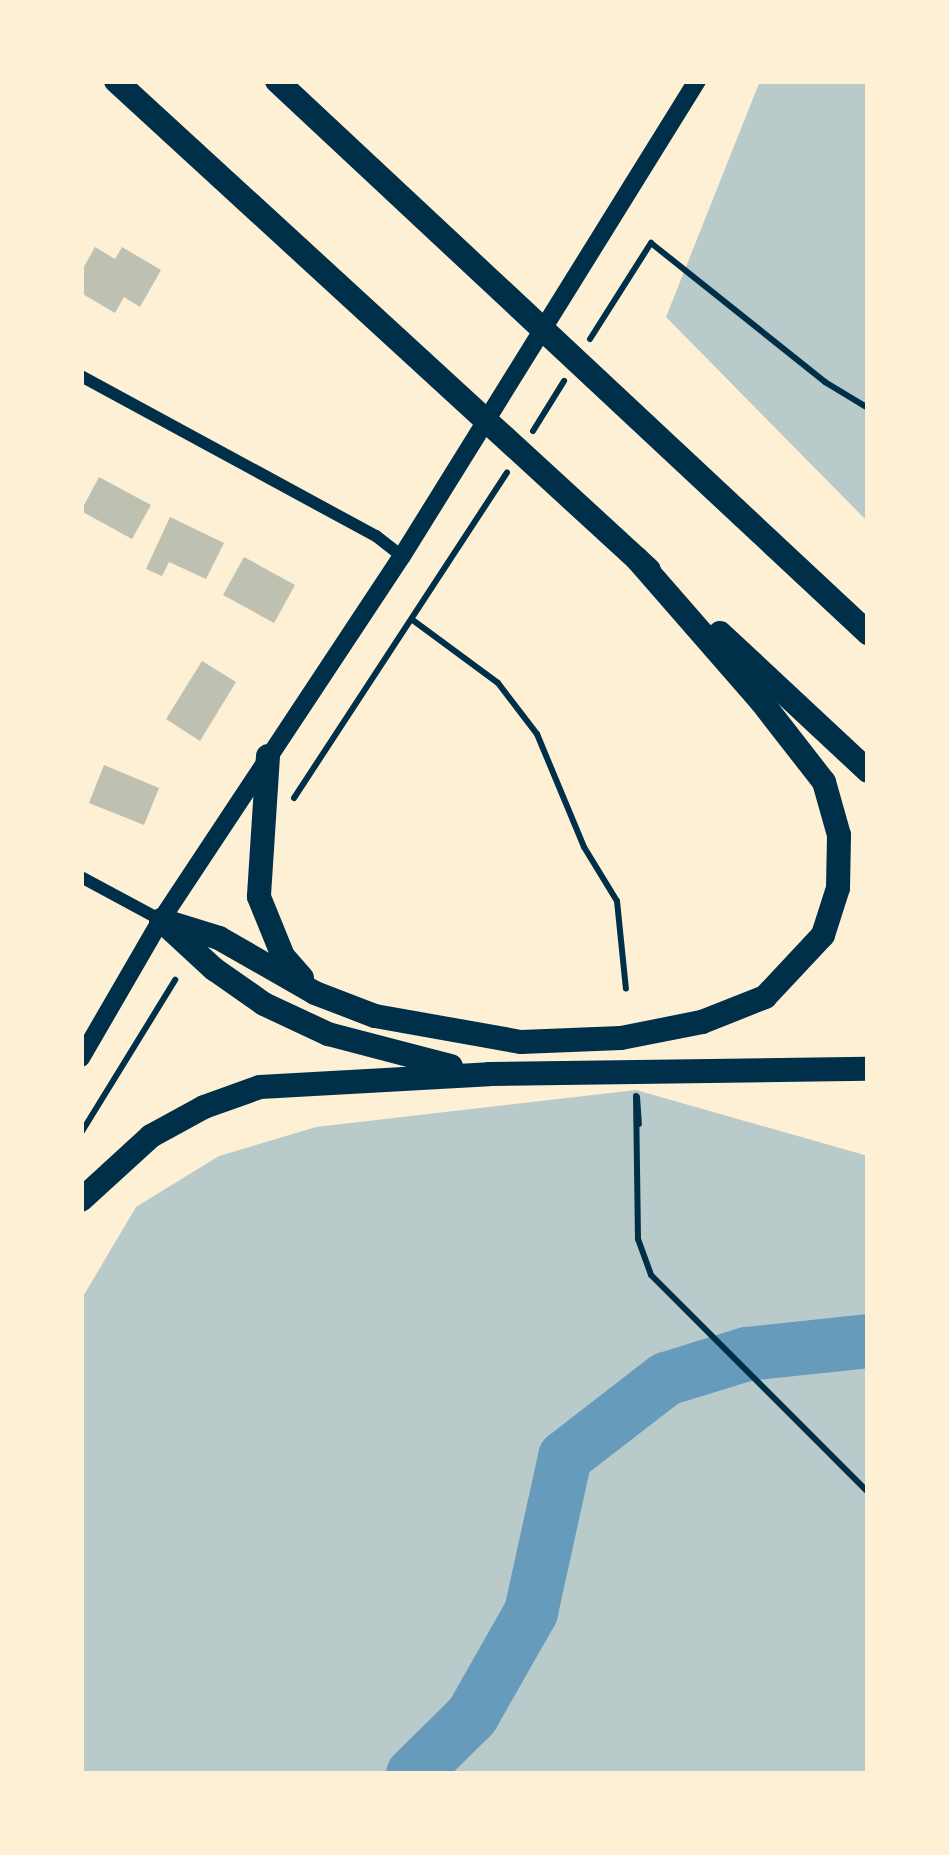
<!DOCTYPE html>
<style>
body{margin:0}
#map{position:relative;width:949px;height:1855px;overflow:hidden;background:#fdf0d5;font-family:"Fira Sans Condensed",sans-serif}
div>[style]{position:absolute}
.green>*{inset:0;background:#b9caca}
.river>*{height:54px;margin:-27px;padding:0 27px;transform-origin:27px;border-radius:27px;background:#669bbc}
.building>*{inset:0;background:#bec0b2}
.path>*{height:6px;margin:-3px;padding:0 3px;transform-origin:3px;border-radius:3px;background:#003049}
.minor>*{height:12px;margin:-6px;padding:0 6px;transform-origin:6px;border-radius:6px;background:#003049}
.secondary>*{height:18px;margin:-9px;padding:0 9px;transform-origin:9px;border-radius:9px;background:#003049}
.motorway>*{height:24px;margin:-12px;padding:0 12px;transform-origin:12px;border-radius:12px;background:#003049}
span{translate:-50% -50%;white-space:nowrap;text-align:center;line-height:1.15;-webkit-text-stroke:9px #fdf0d5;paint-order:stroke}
.frame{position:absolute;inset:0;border:84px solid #fdf0d5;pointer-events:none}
</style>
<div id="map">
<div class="green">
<div style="clip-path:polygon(760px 81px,868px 81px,868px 522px,666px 317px)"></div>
<div style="clip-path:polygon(636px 1090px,868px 1156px,868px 1774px,81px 1774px,81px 1300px,136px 1207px,219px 1156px,316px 1127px)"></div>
</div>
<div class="river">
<div style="left:413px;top:1774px;width:83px;rotate:-44.5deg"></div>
<div style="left:472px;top:1716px;width:120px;rotate:-60.4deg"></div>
<div style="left:531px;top:1612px;width:159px;rotate:-77.6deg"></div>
<div style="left:565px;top:1457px;width:128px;rotate:-37.7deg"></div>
<div style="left:666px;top:1379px;width:85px;rotate:-17.2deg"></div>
<div style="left:747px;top:1354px;width:122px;rotate:-6.1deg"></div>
</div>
<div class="building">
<div style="clip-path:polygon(95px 247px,115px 259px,122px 247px,161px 270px,140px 307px,124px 297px,115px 313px,81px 293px,81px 272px)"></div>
<div style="clip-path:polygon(99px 477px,151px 505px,132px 539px,81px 511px)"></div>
<div style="clip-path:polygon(170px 517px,224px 543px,206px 579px,169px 562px,162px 576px,146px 569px)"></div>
<div style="clip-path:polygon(244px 557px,295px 585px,274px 623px,223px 595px)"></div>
<div style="clip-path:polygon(202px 661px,236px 682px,200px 741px,166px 719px)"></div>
<div style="clip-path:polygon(104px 765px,159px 788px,144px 825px,89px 803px)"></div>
</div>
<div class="path">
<div style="left:590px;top:339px;width:114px;rotate:-57.6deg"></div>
<div style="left:651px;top:243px;width:223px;rotate:38.6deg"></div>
<div style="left:825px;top:382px;width:50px;rotate:31.2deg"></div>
<div style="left:533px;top:431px;width:59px;rotate:-58.2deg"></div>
<div style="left:414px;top:621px;width:104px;rotate:36.4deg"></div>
<div style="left:498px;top:683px;width:64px;rotate:52.6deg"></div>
<div style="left:537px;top:734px;width:122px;rotate:67.4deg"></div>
<div style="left:584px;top:847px;width:63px;rotate:58.6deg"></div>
<div style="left:617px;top:901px;width:88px;rotate:84.2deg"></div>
<div style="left:294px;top:798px;width:389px;rotate:-56.8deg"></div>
<div style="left:636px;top:1096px;width:143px;rotate:89.2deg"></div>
<div style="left:638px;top:1239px;width:38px;rotate:70deg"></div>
<div style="left:651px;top:1275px;width:307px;rotate:45deg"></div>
<div style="left:637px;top:1097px;width:27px;rotate:86deg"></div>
<div style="left:81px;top:1133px;width:180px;rotate:-58.4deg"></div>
</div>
<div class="minor">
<div style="left:81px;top:376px;width:336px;rotate:28.5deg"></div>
<div style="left:376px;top:536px;width:33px;rotate:38deg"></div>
<div style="left:81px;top:877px;width:91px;rotate:28.3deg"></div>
</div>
<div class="secondary">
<div style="left:81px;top:1058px;width:160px;rotate:-59.9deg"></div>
<div style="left:161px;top:920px;width:437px;rotate:-56.5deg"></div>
<div style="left:402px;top:556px;width:559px;rotate:-58.16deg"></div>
</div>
<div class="motorway">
<div style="left:116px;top:81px;width:723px;rotate:42.53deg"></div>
<div style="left:277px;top:81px;width:809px;rotate:43.05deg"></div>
<div style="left:720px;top:633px;width:202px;rotate:43deg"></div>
<div style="left:268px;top:756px;width:141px;rotate:93.7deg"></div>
<div style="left:259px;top:897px;width:64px;rotate:67.9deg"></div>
<div style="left:283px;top:956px;width:29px;rotate:49deg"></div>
<div style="left:161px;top:920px;width:61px;rotate:17.2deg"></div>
<div style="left:219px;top:938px;width:111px;rotate:29.8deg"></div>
<div style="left:315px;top:993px;width:64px;rotate:21deg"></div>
<div style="left:375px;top:1016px;width:148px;rotate:10.1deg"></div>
<div style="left:521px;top:1042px;width:100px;rotate:-2.3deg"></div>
<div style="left:621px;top:1038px;width:83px;rotate:-11.2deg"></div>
<div style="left:702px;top:1022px;width:68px;rotate:-21.6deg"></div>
<div style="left:765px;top:997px;width:85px;rotate:-46.9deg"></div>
<div style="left:823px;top:935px;width:49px;rotate:-72.3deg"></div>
<div style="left:838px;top:888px;width:53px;rotate:-88.9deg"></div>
<div style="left:839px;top:835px;width:55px;rotate:-105.8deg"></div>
<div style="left:824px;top:782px;width:103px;rotate:-127.9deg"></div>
<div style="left:761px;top:701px;width:189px;rotate:-131.1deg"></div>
<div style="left:165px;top:924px;width:67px;rotate:42.6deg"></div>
<div style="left:214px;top:969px;width:61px;rotate:35deg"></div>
<div style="left:264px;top:1004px;width:71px;rotate:25.1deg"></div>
<div style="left:328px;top:1034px;width:127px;rotate:14.6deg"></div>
<div style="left:81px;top:1200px;width:95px;rotate:-42.4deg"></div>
<div style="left:151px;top:1136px;width:60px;rotate:-28.7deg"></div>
<div style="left:204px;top:1107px;width:59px;rotate:-19.7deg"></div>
<div style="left:260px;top:1087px;width:229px;rotate:-3.2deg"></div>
<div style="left:489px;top:1074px;width:379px;rotate:-0.8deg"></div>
</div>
<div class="frame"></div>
</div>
